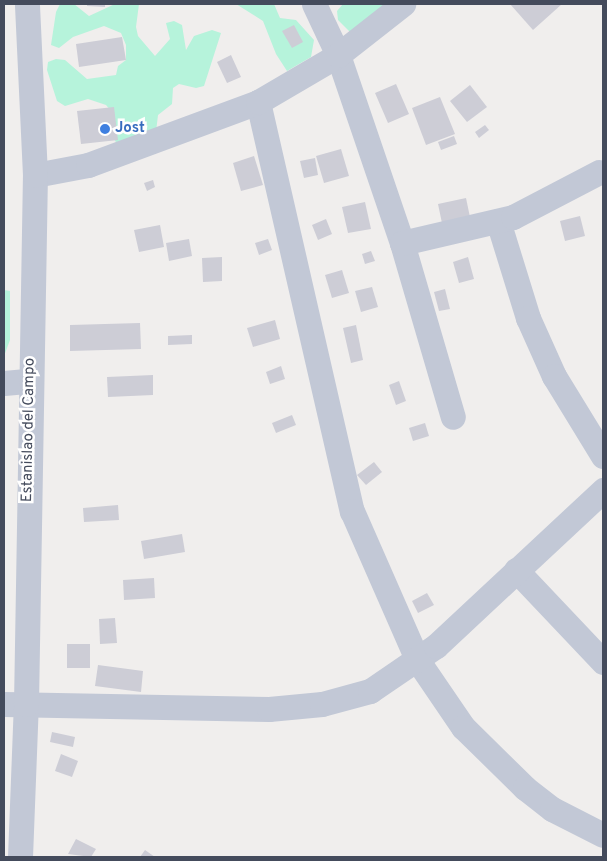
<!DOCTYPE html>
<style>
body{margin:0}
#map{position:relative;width:607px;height:861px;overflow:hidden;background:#f0eeed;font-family:Overpass,sans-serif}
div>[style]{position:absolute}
.green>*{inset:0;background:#b6f3db}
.building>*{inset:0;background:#cdcdd6}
.minor>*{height:25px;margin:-12.5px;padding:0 12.5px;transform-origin:12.5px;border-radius:12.5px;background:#c2c8d6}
.dots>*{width:14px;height:14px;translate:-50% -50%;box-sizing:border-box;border:2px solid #fff;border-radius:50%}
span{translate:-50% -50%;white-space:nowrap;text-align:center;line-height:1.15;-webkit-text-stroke:5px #fff;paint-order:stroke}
.shop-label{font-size:15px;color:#366cbe;font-weight:700}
.left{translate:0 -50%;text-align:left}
.street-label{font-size:15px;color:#444b5c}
.frame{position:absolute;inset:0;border:5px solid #444b5c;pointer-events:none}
</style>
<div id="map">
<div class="green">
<div style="clip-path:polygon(60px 4px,74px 4px,89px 16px,115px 4px,139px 4px,136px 27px,138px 36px,155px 56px,170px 39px,166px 23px,174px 21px,182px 25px,186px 50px,194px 36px,212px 30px,221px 33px,204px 86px,196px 88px,179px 84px,173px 88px,172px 104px,158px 115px,156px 132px,119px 147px,114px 139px,112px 112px,106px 105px,88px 99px,65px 106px,57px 101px,47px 70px,48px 62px,56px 59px,65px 60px,87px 79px,116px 75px,118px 66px,126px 60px,126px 45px,121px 33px,104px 26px,73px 37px,59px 48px,51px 45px,56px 12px)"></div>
<div style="clip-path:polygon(236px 4px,274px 4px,280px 18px,296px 20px,314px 40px,311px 57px,287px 71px,276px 54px,263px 21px)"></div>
<div style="clip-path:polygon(343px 4px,393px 4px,351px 33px,338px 20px,337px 11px)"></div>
<div style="clip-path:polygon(4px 290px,10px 291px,10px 340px,4px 356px,4px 373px)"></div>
</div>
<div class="building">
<div style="clip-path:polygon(87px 4px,105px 4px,105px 7px,87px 6px)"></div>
<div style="clip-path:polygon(510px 4px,562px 4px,533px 30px)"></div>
<div style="clip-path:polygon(294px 25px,303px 42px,292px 48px,282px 31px)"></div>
<div style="clip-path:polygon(122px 37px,126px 60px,79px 67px,76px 44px)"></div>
<div style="clip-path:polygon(231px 55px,241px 77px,227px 83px,217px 62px)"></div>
<div style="clip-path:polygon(396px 84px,409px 114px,388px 123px,375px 93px)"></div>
<div style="clip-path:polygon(470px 85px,487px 107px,467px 122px,450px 101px)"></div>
<div style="clip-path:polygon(440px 97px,455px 134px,426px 145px,412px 108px)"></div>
<div style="clip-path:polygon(114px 107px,118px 140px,81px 144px,77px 111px)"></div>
<div style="clip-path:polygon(485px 125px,489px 130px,479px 138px,475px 132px)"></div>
<div style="clip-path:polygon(454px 136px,457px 144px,441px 150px,438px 142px)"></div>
<div style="clip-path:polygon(341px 149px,349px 176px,324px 183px,316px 156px)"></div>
<div style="clip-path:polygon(254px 156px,263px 185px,241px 191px,233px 163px)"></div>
<div style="clip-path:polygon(315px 158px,318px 175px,304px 178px,300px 161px)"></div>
<div style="clip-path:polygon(153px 180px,155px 187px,147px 191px,144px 183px)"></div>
<div style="clip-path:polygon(466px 198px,471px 222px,443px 228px,438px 204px)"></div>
<div style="clip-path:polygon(365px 202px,371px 229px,348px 233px,342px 207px)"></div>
<div style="clip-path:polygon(580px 216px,585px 236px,565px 241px,560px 221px)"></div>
<div style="clip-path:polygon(326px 219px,332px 234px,318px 240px,312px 225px)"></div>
<div style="clip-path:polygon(160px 225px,164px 247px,139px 252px,134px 230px)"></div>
<div style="clip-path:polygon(189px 239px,192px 256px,169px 261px,166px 243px)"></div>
<div style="clip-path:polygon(268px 239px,272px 250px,259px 255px,255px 243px)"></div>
<div style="clip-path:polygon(371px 251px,375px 261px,365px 264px,362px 254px)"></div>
<div style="clip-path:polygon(222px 257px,222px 281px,203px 282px,202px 258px)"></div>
<div style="clip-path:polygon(468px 257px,474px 279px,459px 283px,453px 262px)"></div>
<div style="clip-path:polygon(342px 270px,349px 293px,332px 298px,325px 275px)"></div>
<div style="clip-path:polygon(372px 287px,378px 307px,361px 312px,355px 291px)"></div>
<div style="clip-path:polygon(445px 289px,450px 309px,439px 311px,434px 292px)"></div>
<div style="clip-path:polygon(275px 320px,280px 339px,253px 347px,247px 328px)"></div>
<div style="clip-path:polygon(140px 323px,141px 349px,70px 351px,70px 325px)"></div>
<div style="clip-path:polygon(356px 325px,363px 360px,351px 363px,343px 328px)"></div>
<div style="clip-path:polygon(192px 335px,192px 344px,168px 345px,168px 336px)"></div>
<div style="clip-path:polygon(281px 366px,285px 379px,270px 384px,266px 372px)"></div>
<div style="clip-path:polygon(153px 375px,153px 395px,108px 397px,107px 377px)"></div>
<div style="clip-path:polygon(399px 381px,406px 401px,396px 405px,389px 385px)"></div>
<div style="clip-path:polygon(292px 415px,296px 425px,276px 433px,272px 423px)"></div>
<div style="clip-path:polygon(425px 423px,429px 436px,413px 441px,409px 428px)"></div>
<div style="clip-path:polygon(374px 462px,382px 472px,366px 485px,357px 475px)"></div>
<div style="clip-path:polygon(118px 505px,119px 520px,84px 522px,83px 508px)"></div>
<div style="clip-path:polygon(182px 534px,185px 552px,144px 559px,141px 541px)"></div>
<div style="clip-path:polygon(154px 578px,155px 598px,124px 600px,123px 580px)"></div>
<div style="clip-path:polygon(427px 593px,434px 605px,418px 613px,412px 601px)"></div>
<div style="clip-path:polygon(115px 618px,117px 643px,100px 644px,99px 619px)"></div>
<div style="clip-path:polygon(67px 644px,90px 644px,90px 668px,67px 668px)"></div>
<div style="clip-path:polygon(98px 665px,143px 671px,141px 692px,95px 686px)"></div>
<div style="clip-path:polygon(52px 732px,75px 737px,73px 747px,50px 742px)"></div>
<div style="clip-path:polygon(61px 754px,78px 761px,72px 777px,55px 771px)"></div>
<div style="clip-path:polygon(76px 839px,96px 849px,91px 857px,68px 854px)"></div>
<div style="clip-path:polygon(145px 850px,155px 857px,140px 857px)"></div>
</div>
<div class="minor">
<div style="left:314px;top:4px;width:56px;rotate:64.8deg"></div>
<div style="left:338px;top:55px;width:199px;rotate:71.2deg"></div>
<div style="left:402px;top:243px;width:181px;rotate:73.7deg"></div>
<div style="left:258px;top:102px;width:420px;rotate:77.1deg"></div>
<div style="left:352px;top:511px;width:164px;rotate:66.3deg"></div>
<div style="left:418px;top:661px;width:80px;rotate:55.7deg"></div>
<div style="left:463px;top:727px;width:87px;rotate:44.5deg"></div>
<div style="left:525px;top:788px;width:34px;rotate:38deg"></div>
<div style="left:552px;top:809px;width:57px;rotate:27deg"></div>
<div style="left:35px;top:175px;width:54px;rotate:-10.7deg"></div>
<div style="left:88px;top:165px;width:181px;rotate:-20.3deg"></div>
<div style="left:258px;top:102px;width:93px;rotate:-30.4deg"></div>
<div style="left:338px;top:55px;width:83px;rotate:-38.1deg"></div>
<div style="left:498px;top:221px;width:102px;rotate:72.8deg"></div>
<div style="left:528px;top:318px;width:64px;rotate:65.9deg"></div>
<div style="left:554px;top:376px;width:94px;rotate:58.5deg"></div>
<div style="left:402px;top:243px;width:114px;rotate:-13.2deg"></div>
<div style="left:513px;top:217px;width:97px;rotate:-27.6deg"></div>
<div style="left:4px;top:383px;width:25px;rotate:-5deg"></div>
<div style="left:516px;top:570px;width:127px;rotate:46.6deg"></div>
<div style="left:4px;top:704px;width:265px;rotate:1.1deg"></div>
<div style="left:269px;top:709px;width:53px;rotate:-5.4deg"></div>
<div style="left:322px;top:704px;width:50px;rotate:-15.2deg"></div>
<div style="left:370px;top:691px;width:80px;rotate:-34.3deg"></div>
<div style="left:436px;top:646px;width:229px;rotate:-43deg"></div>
<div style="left:20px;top:857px;width:153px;rotate:-87.8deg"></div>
<div style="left:26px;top:704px;width:529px;rotate:-89.03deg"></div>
<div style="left:35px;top:175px;width:171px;rotate:-92.7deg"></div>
</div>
<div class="dots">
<div style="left:105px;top:129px;background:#3f7fe0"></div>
</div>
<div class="shop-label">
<span class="left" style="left:115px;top:129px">Jost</span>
</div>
<div class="street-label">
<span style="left:29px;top:430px;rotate:-89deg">Estanislao del Campo</span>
</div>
<div class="frame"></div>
</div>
